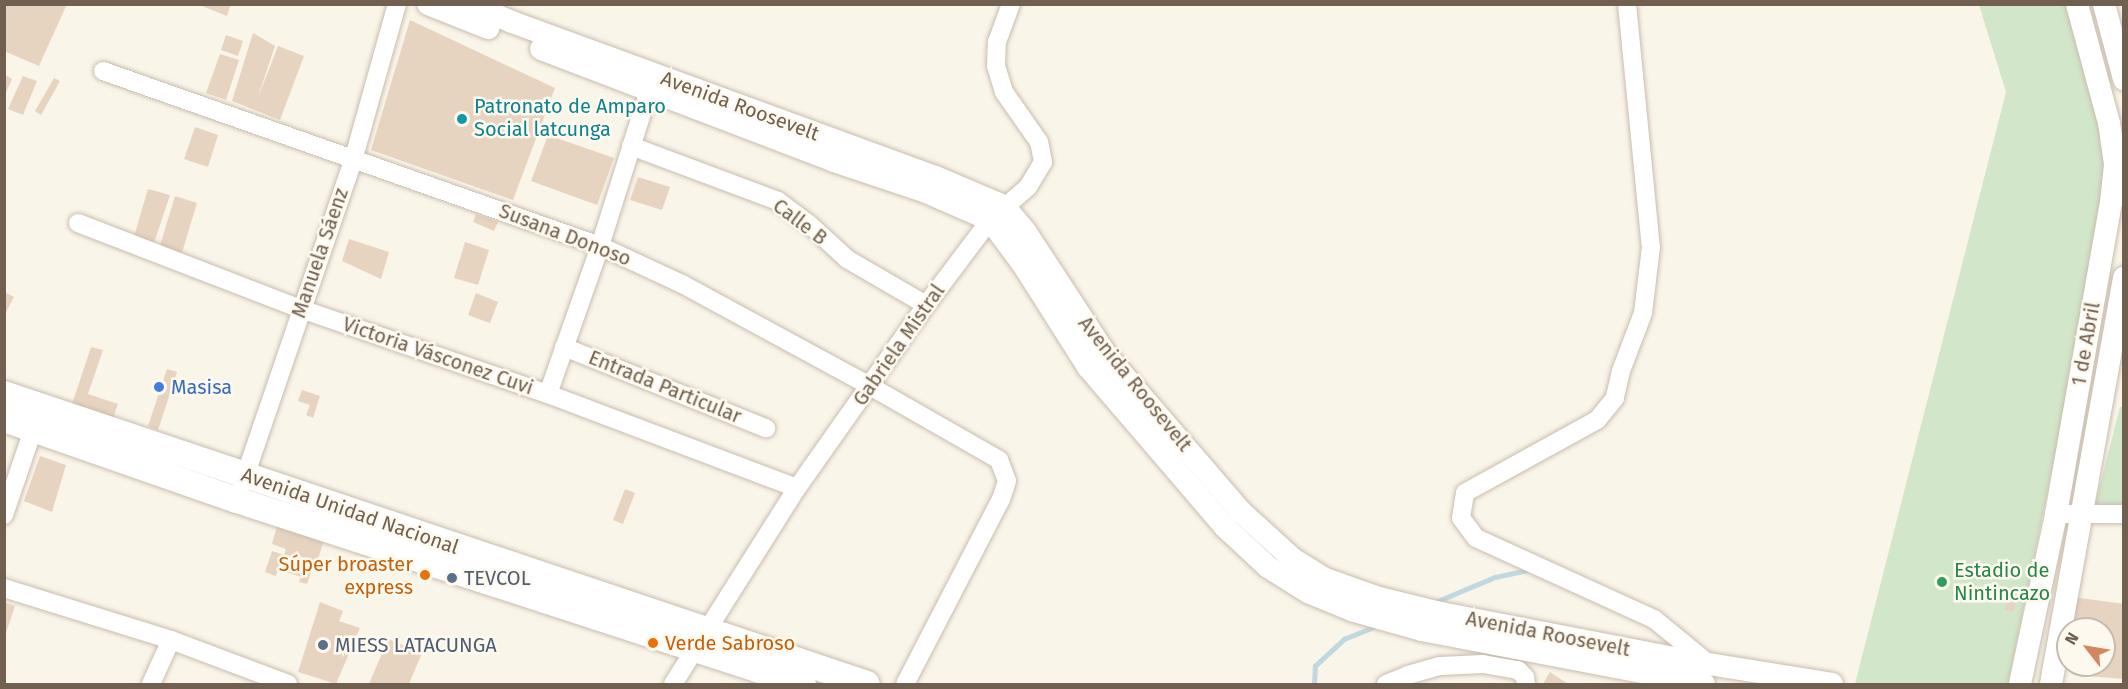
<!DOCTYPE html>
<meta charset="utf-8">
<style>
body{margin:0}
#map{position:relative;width:2128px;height:689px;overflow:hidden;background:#faf5e9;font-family:"Fira Sans",sans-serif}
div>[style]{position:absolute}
.green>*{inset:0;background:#d2e6c9}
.stream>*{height:4.5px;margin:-2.25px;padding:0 2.25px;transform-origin:2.25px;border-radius:2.25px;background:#c0d9e1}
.building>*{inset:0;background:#e7d4c0}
.roads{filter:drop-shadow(0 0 2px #c8bcae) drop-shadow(0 0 2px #c8bcae)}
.minor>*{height:18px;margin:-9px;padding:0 9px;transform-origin:9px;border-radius:9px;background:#fff}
.tertiary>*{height:22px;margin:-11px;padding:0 11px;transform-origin:11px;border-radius:11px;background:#fff}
.secondary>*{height:26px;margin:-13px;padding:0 13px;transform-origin:13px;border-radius:13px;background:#fff}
.dots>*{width:16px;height:16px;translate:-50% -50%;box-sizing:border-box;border:3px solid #fdf9ef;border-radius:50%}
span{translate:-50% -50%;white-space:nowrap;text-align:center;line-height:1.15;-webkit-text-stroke:5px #fdf9ef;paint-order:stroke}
.street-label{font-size:20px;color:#716050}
.culture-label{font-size:20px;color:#0d838f}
.left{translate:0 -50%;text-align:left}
.shop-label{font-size:20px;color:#366cbe}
.food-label{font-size:20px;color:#c56008}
.right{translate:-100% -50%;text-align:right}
.leisure-label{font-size:20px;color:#27864d}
.service-label{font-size:20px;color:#4e5e75}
.frame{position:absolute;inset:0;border:6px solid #716050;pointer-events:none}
.north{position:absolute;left:2056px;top:617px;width:60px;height:60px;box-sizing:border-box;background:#fdf9ef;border:2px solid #c5bcaf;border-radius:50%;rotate:301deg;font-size:16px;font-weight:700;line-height:24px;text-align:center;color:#716050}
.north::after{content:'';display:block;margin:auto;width:21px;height:27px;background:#d3865f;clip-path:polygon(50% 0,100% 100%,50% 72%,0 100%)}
</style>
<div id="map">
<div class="green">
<div style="clip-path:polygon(1979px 5px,2065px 5px,2115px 164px,2008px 684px,1855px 684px,2006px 92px)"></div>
<div style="clip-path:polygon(2120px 407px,2123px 407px,2123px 505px,2095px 505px)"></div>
</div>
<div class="stream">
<div style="left:1433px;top:603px;width:67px;rotate:-22.8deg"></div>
<div style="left:1495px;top:577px;width:35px;rotate:-12deg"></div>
<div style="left:1314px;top:684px;width:18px;rotate:-87deg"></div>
<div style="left:1315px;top:666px;width:40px;rotate:-43deg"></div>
<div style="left:1344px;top:639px;width:37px;rotate:-22deg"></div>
</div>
<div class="building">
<div style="clip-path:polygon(4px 4px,67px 4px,39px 66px,4px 51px)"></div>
<div style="clip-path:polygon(197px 4px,231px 4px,227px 16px)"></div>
<div style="clip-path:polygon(410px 20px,555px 88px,513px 200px,371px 150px)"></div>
<div style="clip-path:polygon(253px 33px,275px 46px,257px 100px,278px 46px,304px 56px,280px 120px,232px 101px)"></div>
<div style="clip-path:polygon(226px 35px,243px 41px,238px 56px,221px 50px)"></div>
<div style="clip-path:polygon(220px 54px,239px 60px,226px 100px,206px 93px)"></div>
<div style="clip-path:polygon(4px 74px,12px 79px,4px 97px)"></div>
<div style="clip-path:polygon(23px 76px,37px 81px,23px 115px,8px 109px)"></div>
<div style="clip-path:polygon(54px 78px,60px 81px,41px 115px,35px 111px)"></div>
<div style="clip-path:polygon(195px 127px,218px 135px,208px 167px,184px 159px)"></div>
<div style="clip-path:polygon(548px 135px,614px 158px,597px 205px,531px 181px)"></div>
<div style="clip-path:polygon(638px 177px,670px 187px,662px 210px,630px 200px)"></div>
<div style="clip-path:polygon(148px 189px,170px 195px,152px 249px,132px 243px)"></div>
<div style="clip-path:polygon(175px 196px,197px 203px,180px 259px,158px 252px)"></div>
<div style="clip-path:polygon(476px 214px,498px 222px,494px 231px,473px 222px)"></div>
<div style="clip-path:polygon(349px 239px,389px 252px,381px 279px,342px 261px)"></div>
<div style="clip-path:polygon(465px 242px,489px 250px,478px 285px,454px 278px)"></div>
<div style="clip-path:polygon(4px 292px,14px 297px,4px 316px)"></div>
<div style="clip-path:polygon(476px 293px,498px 302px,490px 323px,468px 315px)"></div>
<div style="clip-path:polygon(91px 347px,103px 350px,88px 394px,118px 404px,113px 418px,72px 404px)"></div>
<div style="clip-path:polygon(167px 369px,177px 372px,158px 430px,148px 426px)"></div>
<div style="clip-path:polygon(302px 390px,320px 396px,313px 418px,306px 415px,310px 405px,298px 401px)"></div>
<div style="clip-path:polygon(40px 456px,66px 465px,52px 512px,24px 501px)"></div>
<div style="clip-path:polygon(625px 489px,635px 493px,623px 524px,613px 520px)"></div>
<div style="clip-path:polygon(277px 526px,324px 540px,317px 562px,309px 560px,309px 562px,314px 564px,307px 584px,299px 582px,301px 577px,278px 569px,276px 576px,265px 572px,272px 551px,284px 555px,286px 549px,272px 544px)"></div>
<div style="clip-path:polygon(2008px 596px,2017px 598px,2014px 612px,2005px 610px)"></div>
<div style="clip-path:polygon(evenodd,2073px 597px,2124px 604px,2124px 679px,2074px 675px,2064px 663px,2062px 649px,2073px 597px,2068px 629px,2104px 629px,2104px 665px,2068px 665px,2068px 629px)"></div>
<div style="clip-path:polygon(4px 602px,15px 606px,5px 636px,4px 636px)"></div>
<div style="clip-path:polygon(320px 602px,343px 611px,339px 621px,360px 628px,336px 684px,298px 672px)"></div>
<div style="clip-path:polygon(388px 639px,422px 653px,409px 684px,369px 684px)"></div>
<div style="clip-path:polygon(1550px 672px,1568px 684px,1543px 684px)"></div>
</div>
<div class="roads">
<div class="minor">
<div style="left:1627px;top:4px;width:244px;rotate:84.4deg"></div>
<div style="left:1651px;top:247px;width:66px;rotate:96.9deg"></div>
<div style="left:1643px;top:313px;width:62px;rotate:110.8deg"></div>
<div style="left:1621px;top:371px;width:28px;rotate:103deg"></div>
<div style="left:1615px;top:398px;width:28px;rotate:129deg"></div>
<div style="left:1597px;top:420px;width:151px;rotate:151.1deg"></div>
<div style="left:1465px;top:493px;width:25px;rotate:99deg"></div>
<div style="left:1461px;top:518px;width:25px;rotate:53deg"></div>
<div style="left:1476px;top:538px;width:196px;rotate:24.5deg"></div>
<div style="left:1654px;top:619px;width:71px;rotate:39.3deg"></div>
<div style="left:103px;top:71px;width:527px;rotate:19.4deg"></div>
<div style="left:600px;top:246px;width:90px;rotate:24.9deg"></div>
<div style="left:682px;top:284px;width:214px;rotate:28.5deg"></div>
<div style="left:870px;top:386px;width:149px;rotate:29.8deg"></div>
<div style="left:999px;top:460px;width:22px;rotate:69deg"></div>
<div style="left:1007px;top:481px;width:19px;rotate:108deg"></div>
<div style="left:1001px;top:499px;width:208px;rotate:117.4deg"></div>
<div style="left:631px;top:146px;width:157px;rotate:20.5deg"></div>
<div style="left:778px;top:201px;width:39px;rotate:37deg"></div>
<div style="left:809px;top:224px;width:52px;rotate:42.6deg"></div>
<div style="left:847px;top:259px;width:91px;rotate:30.2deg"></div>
<div style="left:78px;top:223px;width:239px;rotate:21.1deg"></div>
<div style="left:301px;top:309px;width:261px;rotate:19deg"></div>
<div style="left:548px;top:394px;width:266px;rotate:20.7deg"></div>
<div style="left:564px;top:347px;width:218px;rotate:21.9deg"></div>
<div style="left:548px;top:394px;width:157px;rotate:-70.6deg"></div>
<div style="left:600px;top:246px;width:163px;rotate:-72.5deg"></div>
<div style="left:242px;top:485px;width:347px;rotate:-71.1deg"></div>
<div style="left:354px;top:157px;width:159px;rotate:-74.3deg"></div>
<div style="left:2056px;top:514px;width:68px"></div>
<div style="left:4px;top:515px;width:90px;rotate:-71.2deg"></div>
<div style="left:4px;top:588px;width:175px;rotate:17.3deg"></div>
<div style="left:171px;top:640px;width:125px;rotate:20.6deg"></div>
<div style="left:151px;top:684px;width:48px;rotate:-65.6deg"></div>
<div style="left:673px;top:684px;width:232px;rotate:-57.7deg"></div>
<div style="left:797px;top:488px;width:224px;rotate:-54.8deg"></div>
<div style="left:926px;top:305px;width:106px;rotate:-53deg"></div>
<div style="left:990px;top:220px;width:50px;rotate:-41deg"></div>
<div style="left:1028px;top:187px;width:29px;rotate:-59deg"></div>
<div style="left:1043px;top:162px;width:20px;rotate:-101deg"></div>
<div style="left:1039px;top:142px;width:61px;rotate:-125deg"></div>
<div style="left:1004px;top:92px;width:27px;rotate:-107deg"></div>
<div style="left:996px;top:66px;width:24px;rotate:-88deg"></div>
<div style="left:997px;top:42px;width:40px;rotate:-69.8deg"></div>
<div style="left:1386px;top:684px;width:24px;rotate:-22deg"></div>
<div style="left:1408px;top:675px;width:33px;rotate:-16deg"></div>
<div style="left:1440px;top:666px;width:43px;rotate:-2.7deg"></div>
<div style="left:1483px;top:664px;width:36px;rotate:10deg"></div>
<div style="left:1518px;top:670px;width:10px;rotate:45deg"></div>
<div style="left:1525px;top:677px;width:7px;rotate:82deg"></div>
</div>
<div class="tertiary">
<div style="left:428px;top:4px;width:65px;rotate:21.8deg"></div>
<div style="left:469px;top:4px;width:47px;rotate:22.7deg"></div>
<div style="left:512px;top:22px;width:451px;rotate:20.1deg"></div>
<div style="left:936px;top:177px;width:74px;rotate:23.1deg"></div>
<div style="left:1004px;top:206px;width:33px;rotate:50deg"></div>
<div style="left:1025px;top:231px;width:148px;rotate:56.8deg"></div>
<div style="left:1106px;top:355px;width:206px;rotate:49.3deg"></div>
<div style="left:1240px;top:511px;width:72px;rotate:42.2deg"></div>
<div style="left:1293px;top:559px;width:38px;rotate:32deg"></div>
<div style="left:1325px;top:579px;width:57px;rotate:19.4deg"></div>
<div style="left:1379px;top:598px;width:63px;rotate:13.8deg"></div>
<div style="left:1440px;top:613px;width:242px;rotate:10.9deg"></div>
<div style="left:1678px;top:659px;width:156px;rotate:9.2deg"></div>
<div style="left:2104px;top:4px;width:78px;rotate:75.1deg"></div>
<div style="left:541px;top:49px;width:314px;rotate:20.9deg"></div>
<div style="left:834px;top:161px;width:97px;rotate:18.6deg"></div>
<div style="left:926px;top:192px;width:70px;rotate:23.6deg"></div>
<div style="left:990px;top:220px;width:57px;rotate:53.5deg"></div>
<div style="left:1024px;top:266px;width:120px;rotate:57.6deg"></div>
<div style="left:1088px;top:367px;width:211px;rotate:49.4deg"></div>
<div style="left:1225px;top:527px;width:59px;rotate:42.9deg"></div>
<div style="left:1268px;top:567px;width:47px;rotate:32deg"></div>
<div style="left:1308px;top:592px;width:50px;rotate:22.4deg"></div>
<div style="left:1354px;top:611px;width:71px;rotate:15.6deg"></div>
<div style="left:1422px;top:630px;width:287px;rotate:10.8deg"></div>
<div style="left:2020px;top:684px;width:174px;rotate:-78deg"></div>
<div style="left:2056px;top:514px;width:316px;rotate:-80deg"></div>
<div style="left:2111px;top:203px;width:39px;rotate:-84deg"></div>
<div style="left:2115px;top:164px;width:41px;rotate:-98.3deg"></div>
<div style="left:2109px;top:123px;width:123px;rotate:-105.1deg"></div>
<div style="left:2051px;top:684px;width:413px;rotate:-79.8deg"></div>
</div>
<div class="secondary">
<div style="left:4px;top:394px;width:910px;rotate:18.57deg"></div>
<div style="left:4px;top:419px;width:247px;rotate:19.2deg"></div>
<div style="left:237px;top:500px;width:595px;rotate:18.01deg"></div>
</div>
</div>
<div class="dots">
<div style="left:462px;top:119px;background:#0f9aa8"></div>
<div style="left:159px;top:387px;background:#3f7fe0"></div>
<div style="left:425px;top:575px;background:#e8710a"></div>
<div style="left:452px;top:578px;background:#5c6f8a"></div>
<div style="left:1942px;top:582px;background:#2e9e5b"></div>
<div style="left:653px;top:643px;background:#e8710a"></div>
<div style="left:323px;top:645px;background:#5c6f8a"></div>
</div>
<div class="street-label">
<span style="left:740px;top:106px;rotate:20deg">Avenida Roosevelt</span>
<span style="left:800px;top:222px;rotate:37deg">Calle B</span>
<span style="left:565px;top:235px;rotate:21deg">Susana Donoso</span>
<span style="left:320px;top:253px;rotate:-71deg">Manuela Sáenz</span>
<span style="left:2086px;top:344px;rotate:-80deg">1 de Abril</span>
<span style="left:899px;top:345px;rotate:-55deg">Gabriela Mistral</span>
<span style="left:438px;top:356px;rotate:19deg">Victoria Vásconez Cuvi</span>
<span style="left:1135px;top:384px;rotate:51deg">Avenida Roosevelt</span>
<span style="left:665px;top:387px;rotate:22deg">Entrada Particular</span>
<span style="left:350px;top:511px;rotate:19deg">Avenida Unidad Nacional</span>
<span style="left:1548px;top:634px;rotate:11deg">Avenida Roosevelt</span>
</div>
<div class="culture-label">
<span class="left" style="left:474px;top:118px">Patronato de Amparo<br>Social latcunga</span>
</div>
<div class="shop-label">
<span class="left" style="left:171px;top:387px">Masisa</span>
</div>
<div class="food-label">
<span class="right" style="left:413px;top:576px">Súper broaster<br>express</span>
<span class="left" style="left:665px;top:643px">Verde Sabroso</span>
</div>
<div class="leisure-label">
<span class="left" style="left:1954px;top:582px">Estadio de<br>Nintincazo</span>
</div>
<div class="service-label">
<span class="left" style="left:464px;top:578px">TEVCOL</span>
<span class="left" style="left:335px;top:645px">MIESS LATACUNGA</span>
</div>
<div class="frame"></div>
<div class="north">N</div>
</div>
